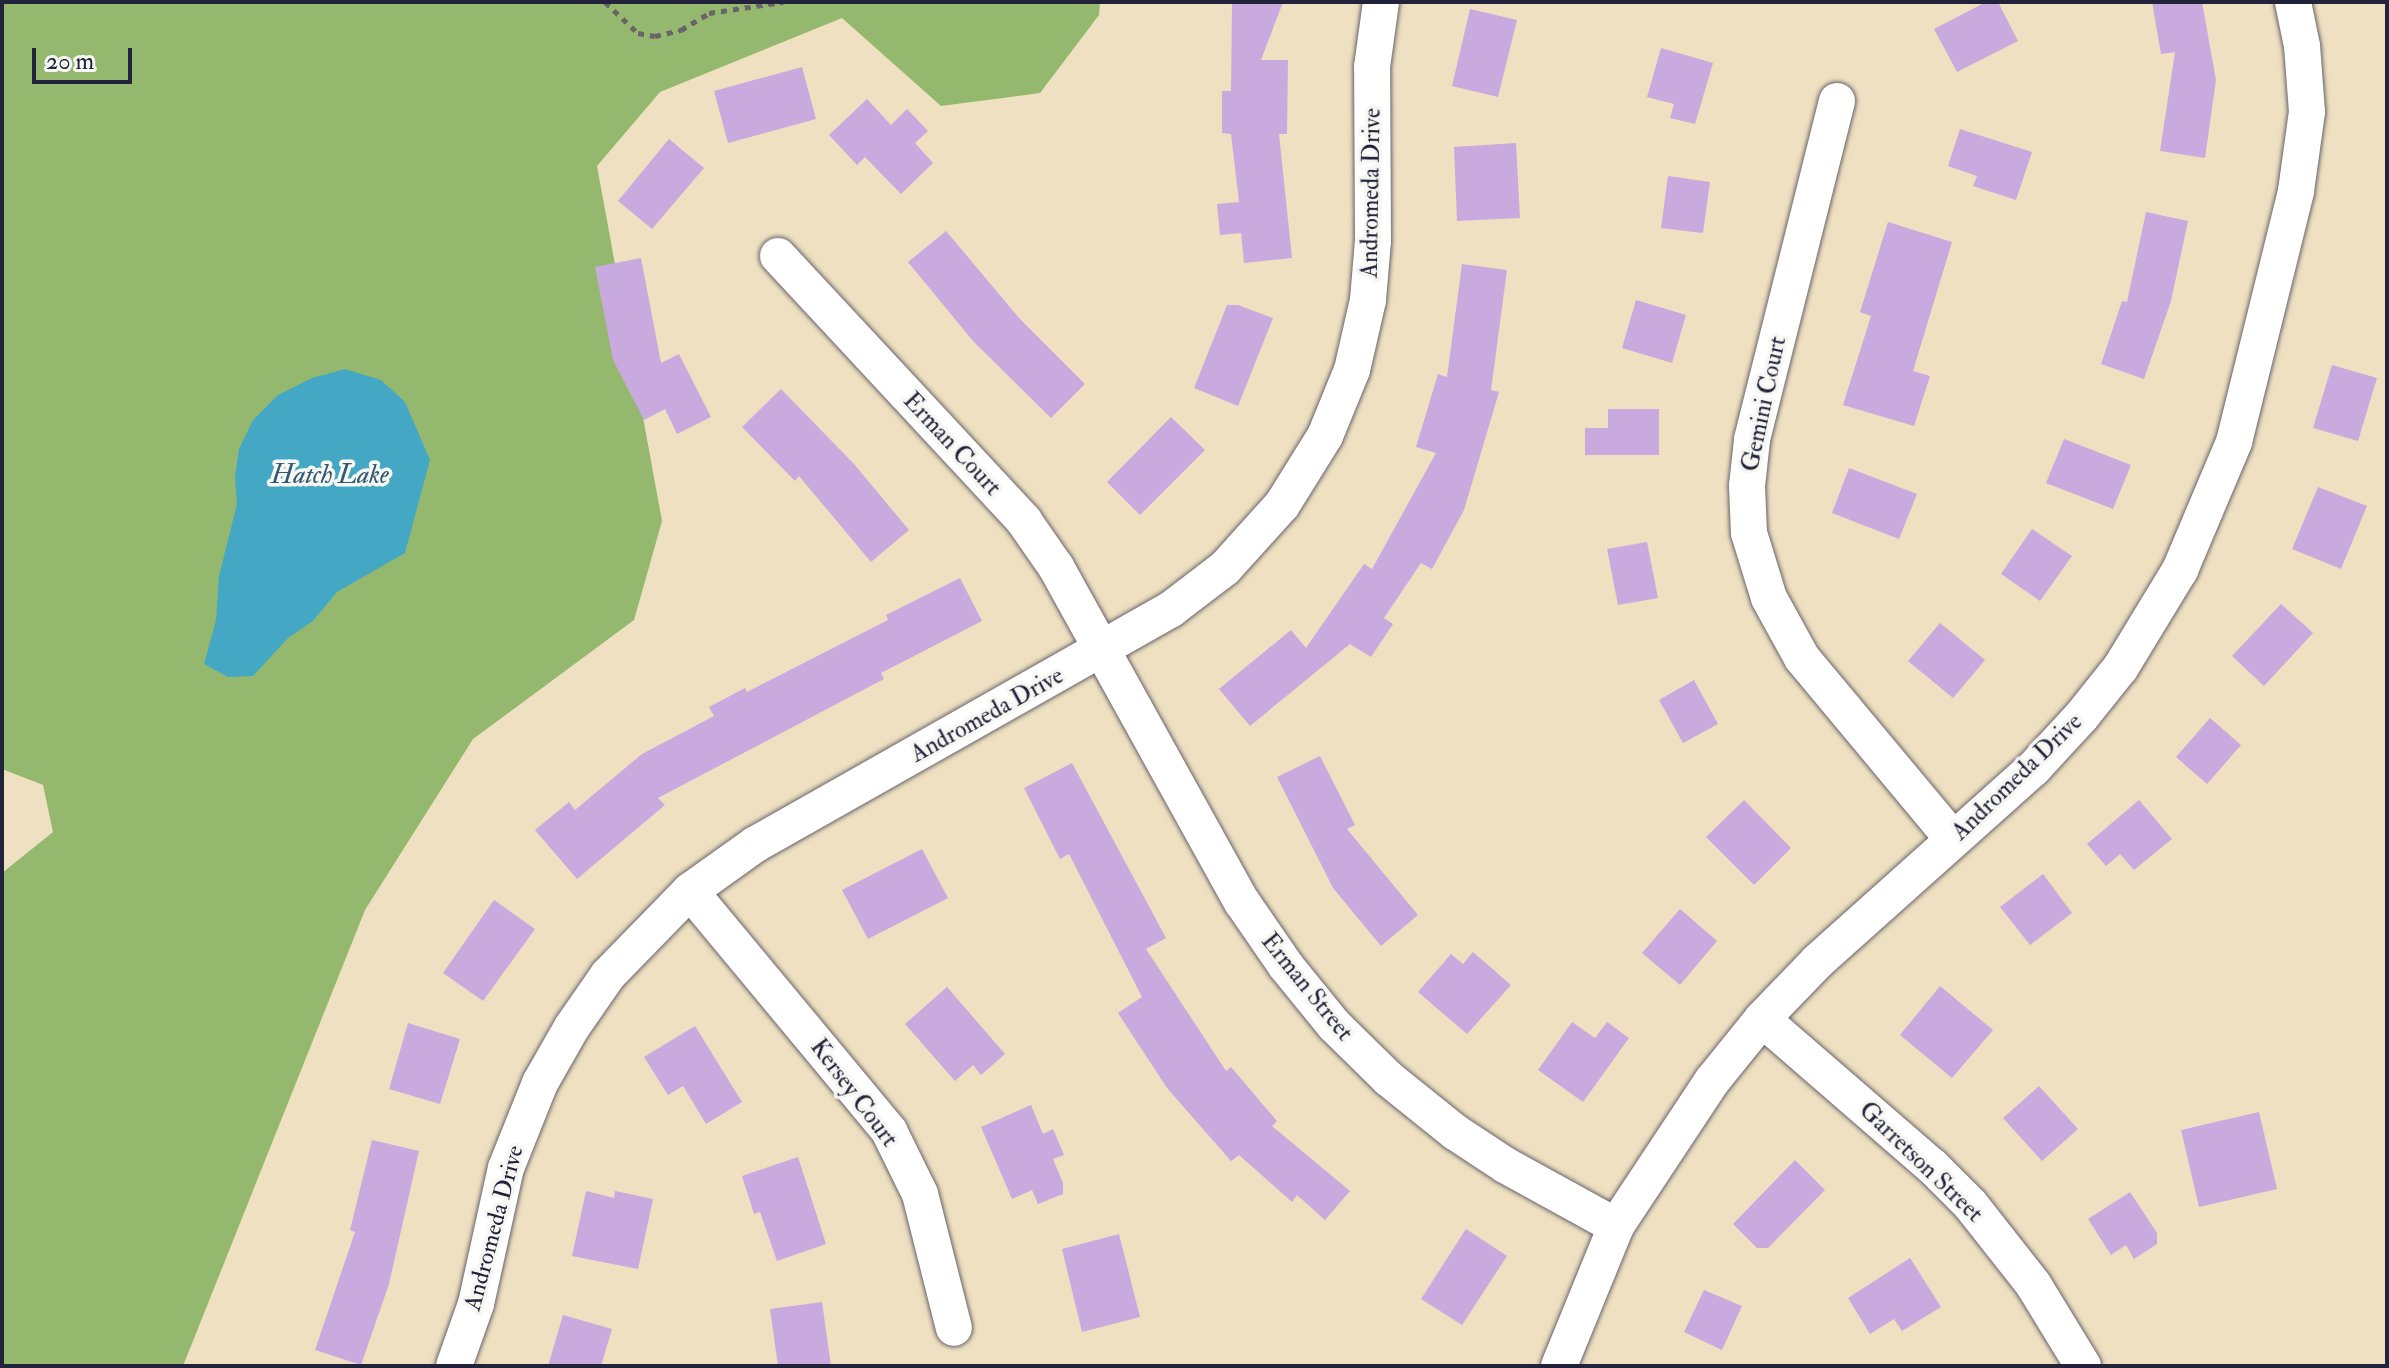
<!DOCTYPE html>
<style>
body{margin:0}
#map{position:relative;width:2389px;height:1368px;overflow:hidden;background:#eee0c1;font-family:"IM FELL Double Pica",serif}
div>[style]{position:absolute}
.forest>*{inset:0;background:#94b86d}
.water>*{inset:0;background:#44a8c4}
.building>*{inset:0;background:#c8aade}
.path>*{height:5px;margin-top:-2.5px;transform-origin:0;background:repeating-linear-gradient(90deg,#69646a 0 6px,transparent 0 12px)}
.roads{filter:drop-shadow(0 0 2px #69646a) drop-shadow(0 0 2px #69646a)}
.minor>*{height:36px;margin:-18px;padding:0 18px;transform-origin:18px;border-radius:18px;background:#fff}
span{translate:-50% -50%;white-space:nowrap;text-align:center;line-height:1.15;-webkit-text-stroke:7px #f6f6f2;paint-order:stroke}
.street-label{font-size:24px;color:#22223b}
.water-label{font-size:26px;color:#305872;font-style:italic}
.frame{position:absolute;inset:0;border:4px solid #22223b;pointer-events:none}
.scale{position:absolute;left:32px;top:48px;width:100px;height:36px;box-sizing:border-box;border:4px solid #22223b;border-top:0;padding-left:10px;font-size:24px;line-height:28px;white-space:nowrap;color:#22223b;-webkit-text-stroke:6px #f6f6f2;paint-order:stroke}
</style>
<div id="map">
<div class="forest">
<div style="clip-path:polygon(2px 2px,1100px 2px,1099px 15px,1040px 93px,941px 106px,842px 18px,660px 92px,597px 166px,662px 521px,634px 620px,473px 739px,365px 910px,183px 1366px,2px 1366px,2px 873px,53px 832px,43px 785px,2px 769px)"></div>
</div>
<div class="water">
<div style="clip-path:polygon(345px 369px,381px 380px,405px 402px,430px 460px,405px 553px,337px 592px,313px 621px,288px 638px,253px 676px,228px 677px,204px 664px,216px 620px,219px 576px,237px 504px,235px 476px,239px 449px,253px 420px,278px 395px,312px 378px)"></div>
</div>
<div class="building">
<div style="clip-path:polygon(1232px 2px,1283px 2px,1261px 60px,1288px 60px,1287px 134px,1279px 134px,1292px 258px,1244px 263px,1241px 233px,1220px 235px,1217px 204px,1239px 202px,1231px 134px,1222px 133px,1222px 91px,1231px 91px)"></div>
<div style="clip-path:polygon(1986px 2px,1998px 2px,2018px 41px,1957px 72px,1934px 29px)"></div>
<div style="clip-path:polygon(2152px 2px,2202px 2px,2216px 80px,2205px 158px,2160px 151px,2175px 52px,2161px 54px)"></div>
<div style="clip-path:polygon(1470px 9px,1517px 20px,1498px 97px,1452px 86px)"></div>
<div style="clip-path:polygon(1661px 48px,1713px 63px,1695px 124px,1670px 118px,1674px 104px,1647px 97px)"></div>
<div style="clip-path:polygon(802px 67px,816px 119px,728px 143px,714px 91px)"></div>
<div style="clip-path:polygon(867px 99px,891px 125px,907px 109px,928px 131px,915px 143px,933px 163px,901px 194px,865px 157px,857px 165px,829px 135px)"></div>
<div style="clip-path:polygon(1960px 129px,2032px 152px,2016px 200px,1973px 186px,1977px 176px,1948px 166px)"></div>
<div style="clip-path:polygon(669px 139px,704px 168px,652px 229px,618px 201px)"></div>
<div style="clip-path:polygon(1516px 143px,1520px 218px,1457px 221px,1454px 147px)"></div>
<div style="clip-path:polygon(1668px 176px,1710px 182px,1703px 233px,1661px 228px)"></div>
<div style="clip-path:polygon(2146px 212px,2188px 221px,2171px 301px,2144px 379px,2101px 364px,2122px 301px,2127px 302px)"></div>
<div style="clip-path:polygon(1888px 222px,1952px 242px,1913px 371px,1930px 376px,1914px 426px,1843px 405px,1871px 316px,1860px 312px)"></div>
<div style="clip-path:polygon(946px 231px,1019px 318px,1085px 384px,1051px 418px,973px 341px,908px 262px)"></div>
<div style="clip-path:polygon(641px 258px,661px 363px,679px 354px,711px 417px,677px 434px,665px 409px,644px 420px,613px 360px,595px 267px)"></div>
<div style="clip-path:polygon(1462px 264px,1507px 270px,1491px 390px,1499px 392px,1464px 510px,1432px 569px,1421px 563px,1384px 618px,1393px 624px,1371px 657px,1350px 644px,1250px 726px,1219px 689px,1291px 630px,1306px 648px,1364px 564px,1372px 569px,1436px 453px,1416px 447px,1438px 374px,1447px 377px)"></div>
<div style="clip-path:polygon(1636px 300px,1686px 315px,1672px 363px,1622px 348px)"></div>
<div style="clip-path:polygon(1227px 305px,1238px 305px,1273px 318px,1238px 406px,1194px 388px)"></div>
<div style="clip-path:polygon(2332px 365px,2377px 378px,2358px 441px,2313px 428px)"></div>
<div style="clip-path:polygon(781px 389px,854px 464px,909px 530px,871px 562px,799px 476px,795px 481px,742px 427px)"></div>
<div style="clip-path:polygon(1608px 409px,1659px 409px,1659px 455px,1585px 455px,1585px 428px,1608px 428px)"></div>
<div style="clip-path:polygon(1171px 417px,1205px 450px,1140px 515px,1107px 482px)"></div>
<div style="clip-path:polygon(2064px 439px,2131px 465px,2113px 509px,2046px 483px)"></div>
<div style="clip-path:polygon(1849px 468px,1917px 494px,1899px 539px,1832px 513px)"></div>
<div style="clip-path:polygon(2318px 487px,2367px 506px,2341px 569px,2292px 549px)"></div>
<div style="clip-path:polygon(2032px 529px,2072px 556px,2040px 601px,2001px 574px)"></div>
<div style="clip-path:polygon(1647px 542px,1658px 598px,1618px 605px,1607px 549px)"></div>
<div style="clip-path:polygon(960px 578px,982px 621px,881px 673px,884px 679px,658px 798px,665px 805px,577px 879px,535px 830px,569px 802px,575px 810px,642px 754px,714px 716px,709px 707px,745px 688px,747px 692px,888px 620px,886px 615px)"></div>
<div style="clip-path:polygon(2281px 604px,2313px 633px,2264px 686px,2232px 656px)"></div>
<div style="clip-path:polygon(1940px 623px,1985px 660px,1953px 698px,1908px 661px)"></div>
<div style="clip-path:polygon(1694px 680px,1718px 724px,1683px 743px,1659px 700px)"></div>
<div style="clip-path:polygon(2210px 718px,2241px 745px,2207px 784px,2176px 757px)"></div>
<div style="clip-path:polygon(1320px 756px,1355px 825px,1347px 829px,1418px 915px,1381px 946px,1333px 888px,1277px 777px)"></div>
<div style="clip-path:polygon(1072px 763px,1166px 938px,1146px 949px,1226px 1071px,1231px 1067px,1277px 1121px,1272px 1126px,1350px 1191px,1325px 1220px,1297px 1195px,1292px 1202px,1239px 1155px,1231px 1161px,1167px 1088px,1118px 1013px,1142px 997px,1069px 854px,1060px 859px,1024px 788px)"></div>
<div style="clip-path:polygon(1744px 800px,1791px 848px,1754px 885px,1706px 837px)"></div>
<div style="clip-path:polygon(2139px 800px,2172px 839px,2134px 870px,2120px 854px,2106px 866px,2087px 844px)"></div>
<div style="clip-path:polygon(922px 849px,948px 898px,868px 939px,842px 890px)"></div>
<div style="clip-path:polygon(2043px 874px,2072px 913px,2030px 945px,2000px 907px)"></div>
<div style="clip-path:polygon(494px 900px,535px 929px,483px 1001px,443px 973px)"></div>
<div style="clip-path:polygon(1680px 909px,1717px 941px,1680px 985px,1642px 953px)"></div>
<div style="clip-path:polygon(1473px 952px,1511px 985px,1467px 1034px,1418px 992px,1451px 954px,1463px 964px)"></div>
<div style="clip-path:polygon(1940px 986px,1993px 1030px,1952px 1078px,1900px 1035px)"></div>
<div style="clip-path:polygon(947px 987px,1005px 1054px,981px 1075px,973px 1065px,955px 1081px,905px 1024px)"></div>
<div style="clip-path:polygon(1572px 1022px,1595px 1038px,1607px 1022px,1629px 1038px,1583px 1102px,1538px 1070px)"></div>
<div style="clip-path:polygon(408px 1023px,460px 1039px,440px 1104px,389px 1089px)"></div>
<div style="clip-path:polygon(695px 1026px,742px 1102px,706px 1124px,683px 1086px,668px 1095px,644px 1057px)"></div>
<div style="clip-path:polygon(2039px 1086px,2078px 1129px,2042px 1161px,2003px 1118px)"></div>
<div style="clip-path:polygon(1031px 1105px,1043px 1134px,1053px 1129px,1064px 1155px,1053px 1159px,1063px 1183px,1063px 1194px,1038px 1204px,1032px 1190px,1012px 1199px,981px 1127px)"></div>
<div style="clip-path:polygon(2259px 1112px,2277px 1189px,2199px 1207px,2181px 1130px)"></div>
<div style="clip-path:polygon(372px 1140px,419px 1151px,389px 1284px,361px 1365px,315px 1350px,355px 1232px,350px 1230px)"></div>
<div style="clip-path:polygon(798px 1157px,826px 1244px,777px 1261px,760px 1212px,754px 1214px,742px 1176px)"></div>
<div style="clip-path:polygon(1795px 1160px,1825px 1190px,1768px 1248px,1757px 1248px,1733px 1224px)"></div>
<div style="clip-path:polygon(586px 1191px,614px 1198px,615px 1191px,653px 1199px,638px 1269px,572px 1256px)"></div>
<div style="clip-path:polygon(2130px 1192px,2157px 1233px,2157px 1244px,2134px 1259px,2126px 1245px,2111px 1255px,2088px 1219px)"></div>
<div style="clip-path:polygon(1466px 1229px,1507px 1256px,1462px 1325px,1421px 1299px)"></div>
<div style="clip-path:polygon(1119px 1234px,1140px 1317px,1082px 1332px,1062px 1249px)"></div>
<div style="clip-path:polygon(1910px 1258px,1941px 1307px,1902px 1331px,1894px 1319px,1870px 1334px,1848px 1298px)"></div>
<div style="clip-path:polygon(1704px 1290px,1742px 1306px,1722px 1350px,1684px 1332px)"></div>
<div style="clip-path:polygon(822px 1302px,831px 1366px,778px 1366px,770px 1309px)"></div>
<div style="clip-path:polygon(563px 1315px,612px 1329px,601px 1366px,548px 1366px)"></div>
</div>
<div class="path">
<div style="left:605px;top:2px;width:45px;rotate:43.2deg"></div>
<div style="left:638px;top:33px;width:17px;rotate:10deg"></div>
<div style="left:655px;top:36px;width:27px;rotate:-13deg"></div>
<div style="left:681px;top:30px;width:33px;rotate:-31deg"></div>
<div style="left:709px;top:13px;width:75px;rotate:-8.5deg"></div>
</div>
<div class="roads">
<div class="minor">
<div style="left:1837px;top:101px;width:349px;rotate:104.1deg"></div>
<div style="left:1752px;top:440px;width:46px;rotate:96.2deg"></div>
<div style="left:1747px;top:486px;width:47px;rotate:87.6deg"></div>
<div style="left:1749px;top:533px;width:68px;rotate:72.9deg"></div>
<div style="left:1769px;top:598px;width:68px;rotate:61.2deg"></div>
<div style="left:1802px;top:658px;width:236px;rotate:50.2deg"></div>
<div style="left:778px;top:256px;width:362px;rotate:47.1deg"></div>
<div style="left:1024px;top:521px;width:56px;rotate:55.2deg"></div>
<div style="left:1056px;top:567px;width:383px;rotate:61deg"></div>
<div style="left:1242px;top:902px;width:78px;rotate:55.5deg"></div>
<div style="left:1286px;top:966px;width:76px;rotate:50.9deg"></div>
<div style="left:1334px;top:1025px;width:77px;rotate:44.5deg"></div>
<div style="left:1389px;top:1079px;width:85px;rotate:38.8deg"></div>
<div style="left:1455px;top:1132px;width:60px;rotate:33.4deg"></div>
<div style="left:1505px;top:1165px;width:127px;rotate:28.8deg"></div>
<div style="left:690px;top:891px;width:312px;rotate:50.3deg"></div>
<div style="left:889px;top:1131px;width:70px;rotate:63.8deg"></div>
<div style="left:920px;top:1194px;width:138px;rotate:75.8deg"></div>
<div style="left:1762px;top:1019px;width:225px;rotate:40.9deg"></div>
<div style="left:1932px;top:1166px;width:54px;rotate:45deg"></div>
<div style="left:1970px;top:1204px;width:102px;rotate:51.8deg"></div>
<div style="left:2033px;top:1284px;width:96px;rotate:58.6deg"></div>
<div style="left:454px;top:1366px;width:66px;rotate:-70.5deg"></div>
<div style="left:476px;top:1304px;width:139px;rotate:-77.6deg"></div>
<div style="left:506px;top:1168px;width:92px;rotate:-68.2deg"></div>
<div style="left:540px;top:1083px;width:64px;rotate:-60.3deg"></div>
<div style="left:572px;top:1027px;width:63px;rotate:-55.3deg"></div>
<div style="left:608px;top:975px;width:117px;rotate:-45.7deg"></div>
<div style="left:690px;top:891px;width:81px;rotate:-35.5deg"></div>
<div style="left:756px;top:844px;width:476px;rotate:-29.5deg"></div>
<div style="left:1170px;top:610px;width:69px;rotate:-37.4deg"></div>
<div style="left:1225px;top:568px;width:85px;rotate:-47.9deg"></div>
<div style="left:1282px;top:505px;width:81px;rotate:-58.1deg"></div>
<div style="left:1325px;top:436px;width:71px;rotate:-67.8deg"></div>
<div style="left:1352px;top:370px;width:72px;rotate:-77.1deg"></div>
<div style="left:1368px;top:300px;width:60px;rotate:-85.2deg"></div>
<div style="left:1373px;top:240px;width:173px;rotate:-90.3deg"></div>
<div style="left:1372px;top:67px;width:66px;rotate:-82.1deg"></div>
<div style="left:1559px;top:1366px;width:151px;rotate:-67.8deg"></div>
<div style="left:1616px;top:1226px;width:174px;rotate:-56.5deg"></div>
<div style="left:1712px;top:1081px;width:80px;rotate:-51.1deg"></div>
<div style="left:1762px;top:1019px;width:81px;rotate:-46deg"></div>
<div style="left:1818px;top:961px;width:288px;rotate:-41.8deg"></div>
<div style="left:2033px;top:769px;width:71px;rotate:-47.3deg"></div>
<div style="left:2081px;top:717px;width:64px;rotate:-51.3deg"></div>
<div style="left:2121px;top:667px;width:114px;rotate:-58.7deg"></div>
<div style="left:2180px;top:570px;width:139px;rotate:-67.1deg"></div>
<div style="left:2234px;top:442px;width:259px;rotate:-76.1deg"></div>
<div style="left:2296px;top:191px;width:80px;rotate:-82.1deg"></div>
<div style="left:2307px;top:112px;width:66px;rotate:-94.3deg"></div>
<div style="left:2302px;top:46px;width:45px;rotate:-101.6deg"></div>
</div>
</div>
<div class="street-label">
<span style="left:1371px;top:193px;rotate:-89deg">Andromeda Drive</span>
<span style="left:1764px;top:404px;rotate:-78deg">Gemini Court</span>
<span style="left:952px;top:444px;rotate:47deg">Erman Court</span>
<span style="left:987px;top:715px;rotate:-29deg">Andromeda Drive</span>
<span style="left:2017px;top:777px;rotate:-44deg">Andromeda Drive</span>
<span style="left:1307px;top:987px;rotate:51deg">Erman Street</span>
<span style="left:854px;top:1093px;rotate:53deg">Kersey Court</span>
<span style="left:1921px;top:1162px;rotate:44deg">Garretson Street</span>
<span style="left:494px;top:1228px;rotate:-75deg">Andromeda Drive</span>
</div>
<div class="water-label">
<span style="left:330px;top:476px">Hatch Lake</span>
</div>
<div class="frame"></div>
<div class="scale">20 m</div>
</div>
